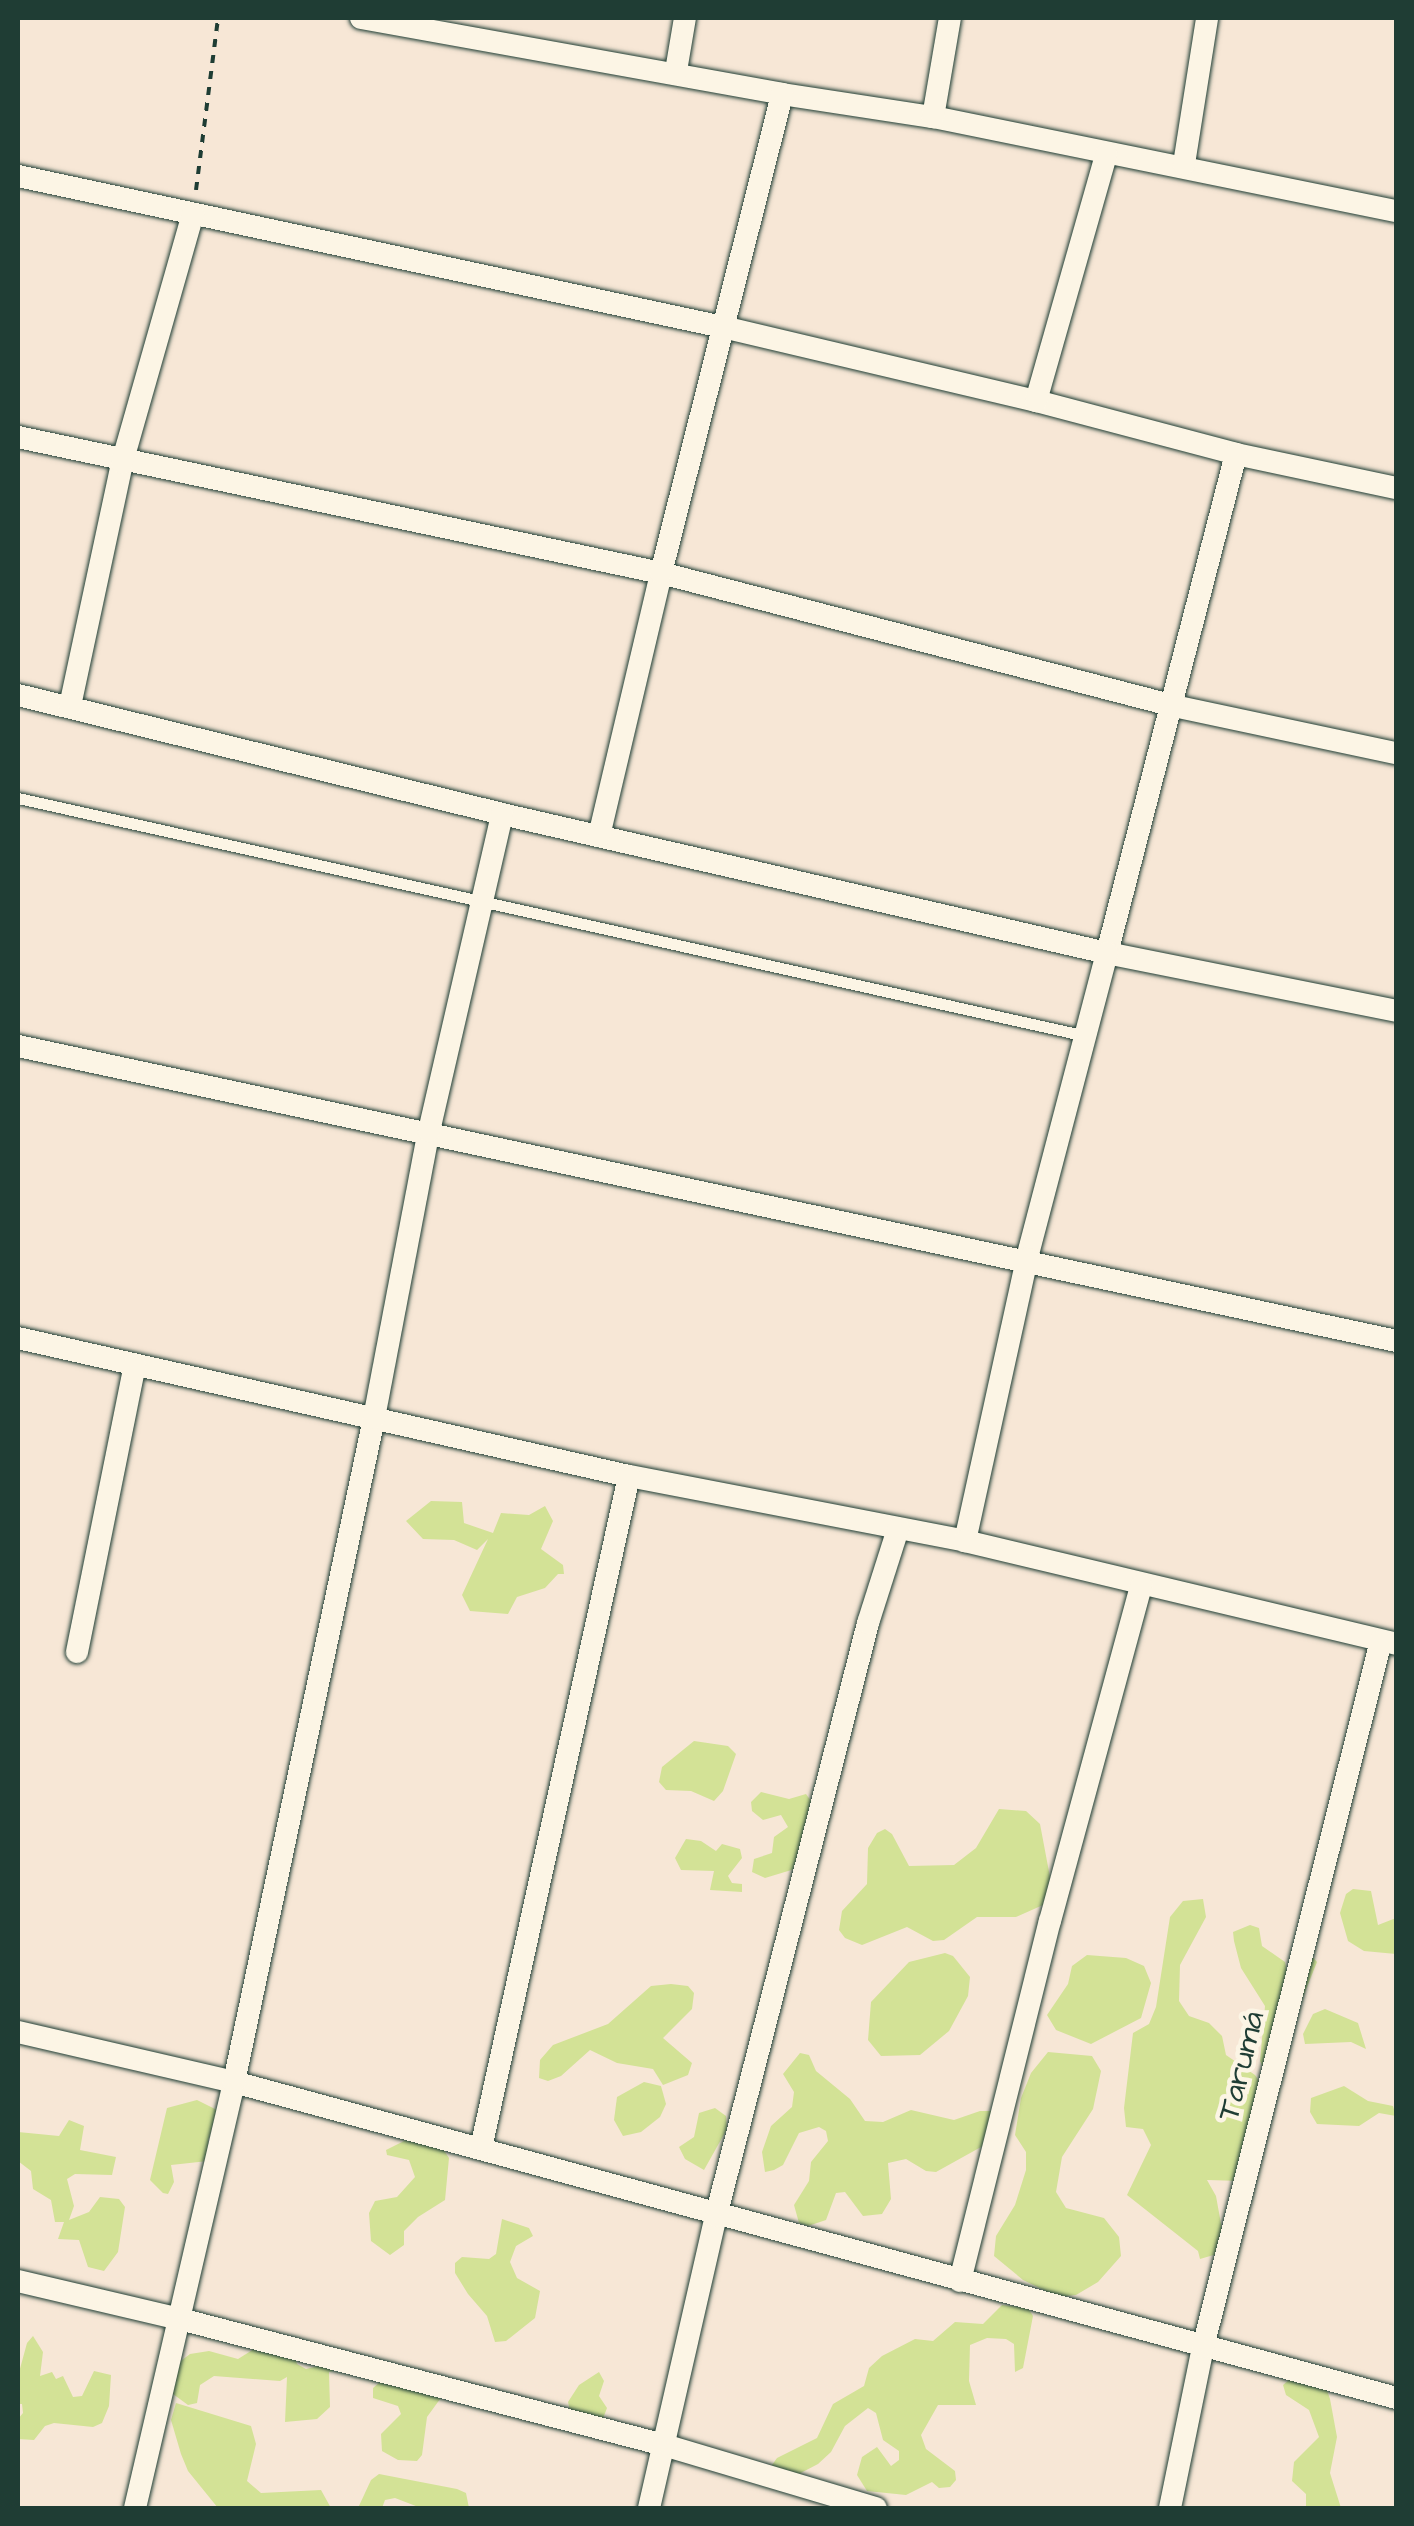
<!DOCTYPE html>
<meta charset="utf-8">
<style>
body{margin:0}
#map{position:relative;width:1414px;height:2526px;overflow:hidden;background:#f7e7d6;font-family:"Architects Daughter",sans-serif}
div>[style]{position:absolute}
.green>*{inset:0;background:#d3e296}
.path>*{height:4px;margin-top:-2px;transform-origin:0;background:repeating-linear-gradient(90deg,#1f3d34 0 8px,transparent 0 16px)}
.roads{filter:drop-shadow(0 0 2px #1f3d34) drop-shadow(0 0 2px #1f3d34)}
.lane>*{height:11px;margin:-5.5px;padding:0 5.5px;transform-origin:5.5px;border-radius:5.5px;background:#fcf5e5}
.street>*{height:22px;margin:-11px;padding:0 11px;transform-origin:11px;border-radius:11px;background:#fcf5e5}
span{translate:-50% -50%;white-space:nowrap;text-align:center;line-height:1.15;-webkit-text-stroke:9px #fcf5e5;paint-order:stroke}
.street-label{font-size:32px;color:#1f3d34}
.frame{position:absolute;inset:0;border:20px solid #1f3d34;pointer-events:none}
</style>
<div id="map">
<div class="green">
<div style="clip-path:polygon(431px 1501px,462px 1502px,464px 1523px,493px 1533px,501px 1513px,529px 1515px,545px 1506px,553px 1521px,541px 1549px,563px 1565px,564px 1574px,558px 1574px,545px 1588px,517px 1597px,508px 1614px,470px 1611px,462px 1595px,488px 1539px,477px 1550px,454px 1540px,423px 1539px,406px 1521px)"></div>
<div style="clip-path:polygon(694px 1741px,728px 1746px,736px 1754px,723px 1791px,714px 1801px,691px 1791px,666px 1790px,659px 1782px,662px 1767px)"></div>
<div style="clip-path:polygon(761px 1792px,789px 1799px,806px 1794px,811px 1801px,805px 1824px,805px 1851px,798px 1868px,765px 1878px,752px 1872px,754px 1859px,772px 1853px,774px 1837px,788px 1827px,781px 1815px,763px 1820px,752px 1811px,751px 1802px)"></div>
<div style="clip-path:polygon(999px 1809px,1026px 1811px,1040px 1824px,1050px 1877px,1049px 1898px,1043px 1905px,1016px 1917px,977px 1917px,944px 1940px,933px 1941px,907px 1927px,862px 1945px,845px 1938px,839px 1930px,842px 1911px,867px 1884px,868px 1848px,877px 1833px,885px 1829px,892px 1834px,909px 1866px,954px 1865px,976px 1848px)"></div>
<div style="clip-path:polygon(686px 1839px,701px 1841px,716px 1851px,722px 1844px,740px 1849px,742px 1858px,728px 1876px,732px 1883px,742px 1884px,742px 1892px,710px 1890px,714px 1871px,681px 1870px,675px 1858px)"></div>
<div style="clip-path:polygon(1353px 1889px,1371px 1891px,1378px 1925px,1396px 1918px,1396px 1954px,1364px 1951px,1348px 1941px,1340px 1913px,1346px 1894px)"></div>
<div style="clip-path:polygon(1203px 1899px,1206px 1917px,1180px 1965px,1179px 2001px,1189px 2016px,1209px 2023px,1222px 2036px,1226px 2055px,1255px 2075px,1267px 2093px,1242px 2181px,1207px 2180px,1216px 2196px,1223px 2235px,1217px 2254px,1200px 2259px,1198px 2251px,1127px 2195px,1151px 2145px,1143px 2129px,1126px 2127px,1124px 2108px,1133px 2033px,1149px 2024px,1156px 2007px,1170px 1917px,1183px 1901px)"></div>
<div style="clip-path:polygon(1250px 1925px,1259px 1928px,1262px 1946px,1285px 1962px,1287px 1972px,1311px 1955px,1317px 1962px,1293px 2022px,1284px 2067px,1264px 2069px,1260px 2061px,1265px 2006px,1241px 1968px,1234px 1941px,1233px 1932px)"></div>
<div style="clip-path:polygon(945px 1953px,953px 1956px,970px 1977px,968px 1996px,949px 2031px,920px 2055px,881px 2056px,868px 2040px,871px 2002px,909px 1962px)"></div>
<div style="clip-path:polygon(1087px 1955px,1126px 1958px,1144px 1966px,1151px 1983px,1141px 2018px,1091px 2044px,1056px 2030px,1047px 2015px,1068px 1984px,1072px 1966px)"></div>
<div style="clip-path:polygon(671px 1984px,688px 1986px,694px 1993px,692px 2009px,663px 2038px,692px 2063px,688px 2075px,663px 2085px,653px 2069px,617px 2063px,590px 2050px,561px 2076px,548px 2081px,539px 2078px,540px 2060px,553px 2045px,608px 2024px,651px 1986px)"></div>
<div style="clip-path:polygon(1325px 2009px,1358px 2023px,1366px 2049px,1351px 2042px,1305px 2044px,1303px 2034px,1313px 2014px)"></div>
<div style="clip-path:polygon(1048px 2052px,1092px 2056px,1101px 2071px,1093px 2109px,1062px 2157px,1056px 2192px,1066px 2208px,1104px 2218px,1119px 2237px,1121px 2256px,1098px 2282px,1076px 2295px,1058px 2297px,1023px 2280px,994px 2256px,996px 2236px,1015px 2205px,1026px 2170px,1026px 2152px,1015px 2135px,1021px 2098px,1031px 2073px)"></div>
<div style="clip-path:polygon(800px 2053px,809px 2055px,816px 2071px,850px 2099px,865px 2121px,883px 2122px,911px 2110px,954px 2120px,980px 2111px,999px 2111px,999px 2137px,936px 2172px,926px 2171px,906px 2159px,888px 2163px,891px 2199px,882px 2214px,863px 2216px,845px 2192px,836px 2193px,826px 2220px,808px 2226px,799px 2223px,794px 2205px,809px 2181px,811px 2162px,828px 2141px,826px 2131px,819px 2127px,799px 2133px,783px 2165px,774px 2170px,765px 2172px,762px 2152px,771px 2126px,792px 2107px,794px 2092px,783px 2074px)"></div>
<div style="clip-path:polygon(644px 2082px,661px 2086px,666px 2104px,660px 2117px,641px 2132px,623px 2136px,614px 2120px,617px 2097px)"></div>
<div style="clip-path:polygon(1344px 2086px,1368px 2101px,1393px 2106px,1396px 2116px,1379px 2113px,1359px 2126px,1317px 2124px,1310px 2112px,1311px 2098px)"></div>
<div style="clip-path:polygon(197px 2100px,217px 2110px,208px 2141px,213px 2153px,208px 2161px,171px 2165px,174px 2182px,168px 2194px,163px 2193px,150px 2180px,167px 2108px)"></div>
<div style="clip-path:polygon(715px 2108px,726px 2116px,727px 2129px,704px 2170px,685px 2159px,679px 2147px,694px 2137px,699px 2113px)"></div>
<div style="clip-path:polygon(69px 2120px,84px 2126px,80px 2150px,116px 2157px,112px 2175px,75px 2174px,67px 2179px,74px 2206px,69px 2220px,89px 2212px,100px 2197px,119px 2199px,125px 2207px,118px 2252px,104px 2271px,88px 2267px,79px 2240px,58px 2239px,64px 2222px,55px 2222px,51px 2200px,33px 2189px,31px 2171px,18px 2161px,18px 2132px,59px 2136px)"></div>
<div style="clip-path:polygon(435px 2137px,449px 2158px,445px 2200px,418px 2217px,404px 2231px,404px 2245px,390px 2255px,371px 2241px,369px 2213px,375px 2201px,397px 2197px,415px 2177px,409px 2160px,387px 2155px,386px 2150px,408px 2139px)"></div>
<div style="clip-path:polygon(502px 2219px,529px 2228px,533px 2236px,516px 2246px,510px 2262px,517px 2278px,540px 2291px,535px 2318px,506px 2341px,495px 2342px,487px 2316px,468px 2294px,455px 2273px,455px 2263px,462px 2257px,489px 2259px,496px 2254px)"></div>
<div style="clip-path:polygon(1002px 2305px,1028px 2308px,1033px 2316px,1023px 2368px,1015px 2372px,1014px 2344px,1006px 2339px,987px 2338px,970px 2345px,969px 2381px,976px 2405px,938px 2405px,921px 2435px,926px 2449px,955px 2471px,956px 2480px,950px 2487px,939px 2488px,932px 2482px,906px 2495px,867px 2491px,857px 2475px,862px 2457px,877px 2447px,891px 2466px,899px 2460px,899px 2451px,883px 2440px,876px 2413px,868px 2408px,845px 2426px,831px 2452px,818px 2464px,793px 2477px,773px 2474px,772px 2465px,777px 2458px,817px 2438px,833px 2404px,864px 2386px,869px 2368px,882px 2356px,915px 2339px,933px 2341px,955px 2322px,983px 2324px)"></div>
<div style="clip-path:polygon(33px 2336px,43px 2352px,40px 2376px,52px 2372px,56px 2379px,63px 2376px,73px 2397px,82px 2396px,94px 2371px,111px 2375px,109px 2406px,102px 2423px,93px 2427px,54px 2423px,45px 2426px,34px 2440px,18px 2439px,18px 2419px,23px 2413px,22px 2404px,18px 2404px,18px 2376px,27px 2343px)"></div>
<div style="clip-path:polygon(254px 2349px,295px 2355px,297px 2364px,306px 2369px,326px 2364px,333px 2371px,329px 2372px,330px 2407px,317px 2419px,285px 2422px,287px 2377px,280px 2381px,214px 2376px,200px 2385px,197px 2403px,188px 2405px,173px 2394px,173px 2367px,190px 2354px,209px 2351px,238px 2359px)"></div>
<div style="clip-path:polygon(599px 2372px,604px 2381px,599px 2396px,607px 2408px,602px 2421px,570px 2411px,568px 2402px,579px 2385px)"></div>
<div style="clip-path:polygon(1290px 2379px,1327px 2390px,1330px 2399px,1337px 2437px,1330px 2473px,1341px 2508px,1306px 2508px,1306px 2494px,1292px 2481px,1294px 2462px,1319px 2437px,1309px 2410px,1286px 2395px,1283px 2385px)"></div>
<div style="clip-path:polygon(380px 2382px,443px 2395px,427px 2417px,422px 2455px,417px 2461px,398px 2460px,382px 2451px,381px 2434px,401px 2414px,398px 2406px,373px 2398px,373px 2388px)"></div>
<div style="clip-path:polygon(176px 2403px,251px 2426px,256px 2444px,247px 2481px,261px 2493px,321px 2490px,331px 2508px,218px 2508px,188px 2471px,181px 2454px,171px 2420px)"></div>
<div style="clip-path:polygon(379px 2474px,457px 2489px,466px 2493px,469px 2508px,421px 2508px,395px 2498px,385px 2500px,382px 2508px,358px 2508px,371px 2480px)"></div>
</div>
<div class="path">
<div style="left:196px;top:190px;width:173px;rotate:-82.7deg"></div>
</div>
<div class="roads">
<div class="lane">
<div style="left:18px;top:798px;width:1094px;rotate:12.56deg"></div>
</div>
<div class="street">
<div style="left:361px;top:18px;width:428px;rotate:10.2deg"></div>
<div style="left:782px;top:94px;width:153px;rotate:8.7deg"></div>
<div style="left:933px;top:117px;width:472px;rotate:11.5deg"></div>
<div style="left:676px;top:71px;width:54px;rotate:-80.4deg"></div>
<div style="left:933px;top:117px;width:100px;rotate:-80.3deg"></div>
<div style="left:1184px;top:164px;width:148px;rotate:-81deg"></div>
<div style="left:18px;top:176px;width:721px;rotate:12.09deg"></div>
<div style="left:723px;top:327px;width:322px;rotate:13.3deg"></div>
<div style="left:1036px;top:401px;width:207px;rotate:14.8deg"></div>
<div style="left:1236px;top:454px;width:164px;rotate:12deg"></div>
<div style="left:1036px;top:401px;width:256px;rotate:-74.1deg"></div>
<div style="left:18px;top:437px;width:657px;rotate:11.94deg"></div>
<div style="left:661px;top:573px;width:530px;rotate:14.53deg"></div>
<div style="left:1174px;top:706px;width:227px;rotate:12deg"></div>
<div style="left:1236px;top:454px;width:515px;rotate:104.49deg"></div>
<div style="left:1107px;top:953px;width:295px;rotate:11.3deg"></div>
<div style="left:18px;top:695px;width:498px;rotate:13.8deg"></div>
<div style="left:502px;top:814px;width:621px;rotate:12.94deg"></div>
<div style="left:1107px;top:953px;width:316px;rotate:104.7deg"></div>
<div style="left:1027px;top:1259px;width:289px;rotate:102.4deg"></div>
<div style="left:70px;top:706px;width:249px;rotate:-77.9deg"></div>
<div style="left:122px;top:463px;width:259px;rotate:-74.1deg"></div>
<div style="left:599px;top:836px;width:270px;rotate:-76.7deg"></div>
<div style="left:661px;top:573px;width:494px;rotate:-75.8deg"></div>
<div style="left:18px;top:1046px;width:1409px;rotate:12.08deg"></div>
<div style="left:18px;top:1338px;width:626px;rotate:12.73deg"></div>
<div style="left:629px;top:1476px;width:342px;rotate:10.9deg"></div>
<div style="left:965px;top:1541px;width:443px;rotate:13.4deg"></div>
<div style="left:77px;top:1652px;width:293px;rotate:-78.6deg"></div>
<div style="left:18px;top:2032px;width:222px;rotate:13deg"></div>
<div style="left:234px;top:2082px;width:1204px;rotate:15.21deg"></div>
<div style="left:481px;top:2148px;width:688px;rotate:-77.58deg"></div>
<div style="left:18px;top:2281px;width:166px;rotate:13.2deg"></div>
<div style="left:180px;top:2319px;width:500px;rotate:14.59deg"></div>
<div style="left:664px;top:2445px;width:221px;rotate:16.6deg"></div>
<div style="left:960px;top:2281px;width:371px;rotate:-76deg"></div>
<div style="left:1050px;top:1921px;width:347px;rotate:-74.8deg"></div>
<div style="left:135px;top:2508px;width:437px;rotate:-76.9deg"></div>
<div style="left:234px;top:2082px;width:679px;rotate:-78.09deg"></div>
<div style="left:374px;top:1418px;width:292px;rotate:-79.2deg"></div>
<div style="left:429px;top:1131px;width:325px;rotate:-77deg"></div>
<div style="left:649px;top:2508px;width:300px;rotate:-77.1deg"></div>
<div style="left:716px;top:2216px;width:612px;rotate:-75.62deg"></div>
<div style="left:868px;top:1623px;width:99px;rotate:-72.3deg"></div>
<div style="left:1170px;top:2508px;width:164px;rotate:-78.4deg"></div>
<div style="left:1203px;top:2347px;width:728px;rotate:-75.85deg"></div>
</div>
</div>
<div class="street-label">
<span style="left:1242px;top:2066px;rotate:-76deg">Tarumá</span>
</div>
<div class="frame"></div>
</div>
